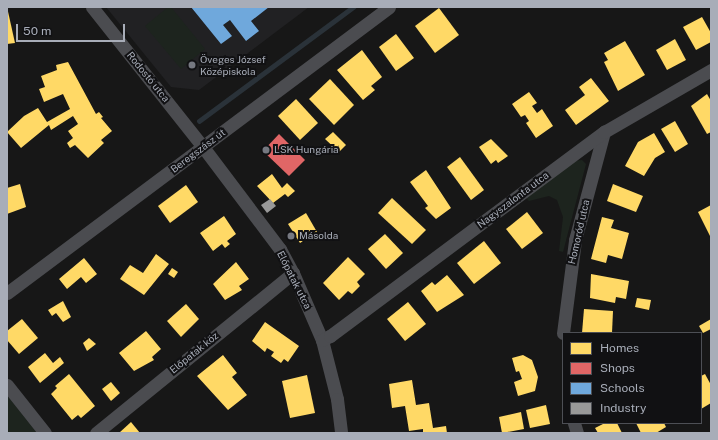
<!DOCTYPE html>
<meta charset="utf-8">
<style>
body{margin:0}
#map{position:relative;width:718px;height:440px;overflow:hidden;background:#171717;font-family:"Public Sans",sans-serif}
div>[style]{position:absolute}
.built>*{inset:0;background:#212123}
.green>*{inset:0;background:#1d241e}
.homes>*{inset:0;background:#ffd966}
.shops>*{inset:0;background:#e06666}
.schools>*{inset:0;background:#6fa8dc}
.industry>*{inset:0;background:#999}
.stream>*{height:4.5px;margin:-2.25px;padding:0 2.25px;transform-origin:2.25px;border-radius:2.25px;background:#2a3239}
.street>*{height:13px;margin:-6.5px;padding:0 6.5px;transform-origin:6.5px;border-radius:6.5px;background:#4b4c50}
.dots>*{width:11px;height:11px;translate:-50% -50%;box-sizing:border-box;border:2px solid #111113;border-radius:50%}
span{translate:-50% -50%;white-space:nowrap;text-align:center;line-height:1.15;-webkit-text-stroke:4px #111113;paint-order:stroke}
.poi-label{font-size:10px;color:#a8adb8}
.left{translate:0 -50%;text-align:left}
.street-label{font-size:10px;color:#a8adb8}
.frame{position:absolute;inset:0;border:8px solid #a8adb8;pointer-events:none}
.legend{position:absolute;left:562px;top:332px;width:140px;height:92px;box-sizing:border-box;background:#111113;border:1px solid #4d4f55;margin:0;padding:5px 7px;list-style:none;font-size:12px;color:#a8adb8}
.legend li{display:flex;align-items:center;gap:8px;height:20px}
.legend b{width:20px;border:1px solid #4d4f55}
.scale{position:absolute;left:16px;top:24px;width:109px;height:18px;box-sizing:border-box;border:2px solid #a8adb8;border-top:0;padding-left:5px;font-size:12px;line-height:14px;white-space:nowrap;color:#a8adb8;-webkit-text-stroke:3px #111113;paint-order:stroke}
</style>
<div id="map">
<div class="built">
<div style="clip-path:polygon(106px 7px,309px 7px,199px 90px,171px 87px)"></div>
</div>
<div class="green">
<div style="clip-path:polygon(168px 7px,171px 7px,205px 49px,181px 69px,145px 26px)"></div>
<div style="clip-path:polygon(582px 160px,586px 164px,563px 252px,559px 251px,563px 217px,557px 200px,549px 196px,529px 201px,526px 198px,573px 161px)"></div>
<div style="clip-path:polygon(7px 395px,37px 433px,7px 433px)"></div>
</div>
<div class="homes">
<div style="clip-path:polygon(7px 7px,15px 43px,7px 44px)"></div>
<div style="clip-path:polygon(439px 8px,459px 35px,435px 53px,415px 26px)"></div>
<div style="clip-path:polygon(702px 17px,711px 33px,711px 42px,696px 50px,683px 27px)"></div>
<div style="clip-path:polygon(396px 34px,414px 58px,396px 71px,379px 47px)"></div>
<div style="clip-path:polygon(675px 39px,686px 60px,667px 70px,656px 50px)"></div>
<div style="clip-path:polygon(625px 41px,645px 75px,618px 91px,604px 62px,608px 60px,604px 53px)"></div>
<div style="clip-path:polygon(362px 50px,382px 77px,371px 86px,375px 90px,363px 100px,337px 70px)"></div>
<div style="clip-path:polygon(68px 62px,96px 114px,99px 112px,103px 117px,101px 118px,112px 131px,101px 140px,104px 143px,88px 158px,75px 145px,70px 148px,67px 143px,73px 138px,68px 131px,78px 124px,73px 116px,51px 130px,49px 125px,21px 148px,7px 132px,24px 116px,38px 108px,47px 122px,70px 109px,63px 94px,44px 102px,39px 89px,45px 87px,41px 76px,57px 70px,56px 65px)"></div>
<div style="clip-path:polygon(591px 78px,609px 101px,576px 125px,565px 110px,585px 95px,579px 87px)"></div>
<div style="clip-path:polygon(330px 79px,354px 105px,334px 125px,309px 99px)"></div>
<div style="clip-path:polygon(529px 92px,537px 103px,532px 106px,537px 113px,542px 109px,553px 126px,536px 138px,526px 123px,529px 121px,525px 115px,521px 117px,512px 104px)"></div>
<div style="clip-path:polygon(707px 94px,711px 101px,711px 132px,707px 134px,691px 106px)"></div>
<div style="clip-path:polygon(296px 99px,318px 123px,300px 140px,278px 116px)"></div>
<div style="clip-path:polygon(675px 121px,688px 144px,675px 152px,661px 129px)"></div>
<div style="clip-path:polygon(333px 132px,346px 145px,339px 152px,325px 139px)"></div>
<div style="clip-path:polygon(654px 133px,665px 152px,655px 158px,644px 176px,625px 166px,638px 142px)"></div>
<div style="clip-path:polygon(491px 139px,508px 156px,498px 163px,496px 160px,491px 164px,479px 147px)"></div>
<div style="clip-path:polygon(460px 157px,484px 190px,471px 200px,447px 167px)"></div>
<div style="clip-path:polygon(426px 170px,451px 208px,436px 219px,425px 208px,428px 206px,410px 182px)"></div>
<div style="clip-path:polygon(272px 174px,282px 188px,287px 183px,295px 191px,288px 197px,285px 194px,273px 203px,257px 186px)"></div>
<div style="clip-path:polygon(20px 184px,26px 207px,7px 214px,7px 188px)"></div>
<div style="clip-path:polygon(613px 184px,643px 196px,636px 212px,607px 201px)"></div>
<div style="clip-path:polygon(186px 185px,198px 202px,170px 223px,158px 206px)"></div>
<div style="clip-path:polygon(392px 198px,426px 230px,412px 244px,378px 213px)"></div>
<div style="clip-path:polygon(711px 205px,711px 238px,698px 212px)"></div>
<div style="clip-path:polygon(527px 212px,543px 233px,522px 249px,506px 229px)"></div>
<div style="clip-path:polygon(306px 213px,317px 232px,300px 243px,288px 224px)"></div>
<div style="clip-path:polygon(224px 216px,236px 234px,227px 241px,230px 244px,225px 248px,222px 244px,213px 251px,200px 233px)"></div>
<div style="clip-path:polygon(602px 217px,614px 220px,611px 228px,629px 233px,622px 259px,608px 255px,606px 263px,591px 259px)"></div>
<div style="clip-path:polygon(385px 234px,403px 253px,386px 269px,368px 249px)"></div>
<div style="clip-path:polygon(484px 241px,501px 263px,474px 284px,457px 263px)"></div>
<div style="clip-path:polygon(156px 254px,169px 264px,144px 295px,120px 279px,130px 265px,143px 273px)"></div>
<div style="clip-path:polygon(348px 257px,365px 274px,357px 282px,360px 286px,352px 294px,348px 291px,339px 300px,323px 283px)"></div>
<div style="clip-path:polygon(84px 258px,97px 274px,86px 283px,81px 277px,67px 289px,59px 279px)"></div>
<div style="clip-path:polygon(236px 262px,249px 279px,239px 286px,242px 290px,225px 300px,213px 284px)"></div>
<div style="clip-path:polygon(172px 268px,178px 272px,174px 278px,168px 274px)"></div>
<div style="clip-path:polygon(591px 274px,629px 281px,626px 299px,616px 297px,615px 303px,590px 298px)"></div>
<div style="clip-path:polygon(447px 275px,464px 295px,437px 312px,421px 291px,432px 282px,435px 285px)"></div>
<div style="clip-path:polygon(637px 298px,651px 300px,649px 310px,635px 307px)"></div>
<div style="clip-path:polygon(63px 301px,71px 317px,63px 322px,56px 313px,52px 316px,48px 310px)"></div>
<div style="clip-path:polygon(408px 302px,426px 324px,405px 341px,387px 319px)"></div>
<div style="clip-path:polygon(186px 304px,199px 319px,181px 337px,167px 321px)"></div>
<div style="clip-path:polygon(584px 309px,613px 311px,612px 333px,582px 333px)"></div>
<div style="clip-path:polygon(22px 319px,38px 338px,19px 354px,7px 340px,7px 331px)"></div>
<div style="clip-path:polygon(711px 319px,711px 329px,703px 333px,699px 326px)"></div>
<div style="clip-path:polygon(265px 322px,299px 346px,288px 362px,284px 359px,281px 363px,271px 356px,274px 352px,267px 348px,265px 352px,252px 341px)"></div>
<div style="clip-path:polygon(146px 331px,161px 349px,152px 357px,154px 360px,134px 371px,119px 353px)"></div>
<div style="clip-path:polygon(89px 338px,96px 344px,87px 351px,83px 343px)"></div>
<div style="clip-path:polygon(45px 353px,53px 363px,60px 357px,64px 363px,40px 383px,28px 367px)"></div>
<div style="clip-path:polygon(223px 355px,237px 373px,232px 377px,247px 395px,228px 410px,197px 376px)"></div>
<div style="clip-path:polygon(523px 355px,532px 360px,538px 377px,535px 391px,518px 396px,514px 382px,522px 379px,519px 371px,516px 372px,512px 358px)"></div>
<div style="clip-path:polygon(69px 374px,95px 406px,81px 418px,78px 415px,72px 420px,51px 394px,57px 388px,55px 386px)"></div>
<div style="clip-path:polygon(705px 374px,711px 385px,711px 403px,701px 409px,701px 376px)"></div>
<div style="clip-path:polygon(307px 375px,315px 413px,290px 418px,282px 381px)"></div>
<div style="clip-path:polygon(412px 380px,416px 405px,429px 403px,433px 428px,446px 426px,447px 433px,423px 433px,423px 429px,409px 431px,405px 406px,392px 408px,389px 384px)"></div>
<div style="clip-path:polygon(111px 382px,120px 393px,111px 401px,102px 389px)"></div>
<div style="clip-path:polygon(546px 405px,550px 424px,530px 428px,526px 410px)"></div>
<div style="clip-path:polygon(521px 412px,524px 429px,502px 433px,499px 417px)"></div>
<div style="clip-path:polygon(131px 422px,140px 433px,119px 433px)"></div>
<div style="clip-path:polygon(605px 423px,617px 423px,622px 433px,598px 433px,595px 428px)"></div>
<div style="clip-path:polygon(636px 423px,664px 423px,666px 427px,656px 433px,641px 433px)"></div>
</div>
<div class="shops">
<div style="clip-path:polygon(279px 134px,305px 160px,289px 176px,263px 151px)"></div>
</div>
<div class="schools">
<div style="clip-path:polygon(191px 7px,269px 7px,251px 21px,259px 31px,246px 41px,230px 20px,223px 25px,232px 36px,221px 44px)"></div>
</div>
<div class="industry">
<div style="clip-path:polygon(270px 199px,276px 206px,267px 213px,261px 205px)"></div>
</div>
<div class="stream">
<div style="left:199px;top:121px;width:192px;rotate:-36.5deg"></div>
</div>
<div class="street">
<div style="left:92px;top:7px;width:179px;rotate:51.6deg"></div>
<div style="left:203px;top:147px;width:128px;rotate:53deg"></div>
<div style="left:280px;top:249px;width:27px;rotate:62deg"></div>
<div style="left:293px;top:273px;width:73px;rotate:66.6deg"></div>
<div style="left:322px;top:340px;width:61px;rotate:75.7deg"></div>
<div style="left:337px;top:399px;width:34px;rotate:83deg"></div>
<div style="left:7px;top:293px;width:477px;rotate:-36.8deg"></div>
<div style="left:563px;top:333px;width:94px;rotate:-82.6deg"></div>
<div style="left:575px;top:240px;width:112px;rotate:-75deg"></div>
<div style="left:322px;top:340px;width:9px;rotate:-27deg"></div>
<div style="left:330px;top:336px;width:342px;rotate:-36.7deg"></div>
<div style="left:604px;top:132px;width:124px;rotate:-30.1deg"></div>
<div style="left:7px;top:385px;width:61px;rotate:51.6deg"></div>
<div style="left:574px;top:423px;width:10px;rotate:73deg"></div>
<div style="left:96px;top:433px;width:254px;rotate:-39.1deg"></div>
</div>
<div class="dots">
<div style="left:192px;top:65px;background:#757880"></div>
<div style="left:266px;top:150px;background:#757880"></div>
<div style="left:291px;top:236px;background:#757880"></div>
</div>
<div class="poi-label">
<span class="left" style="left:200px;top:65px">Öveges József<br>Középiskola</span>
<span class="left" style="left:274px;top:150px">LSK Hungária</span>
<span class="left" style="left:299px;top:236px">Másolda</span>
</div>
<div class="street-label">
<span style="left:148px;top:77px;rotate:51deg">Rodostó utca</span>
<span style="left:198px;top:151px;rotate:-37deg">Beregszász út</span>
<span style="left:513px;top:200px;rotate:-37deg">Nagyszalonta utca</span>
<span style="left:579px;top:232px;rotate:-77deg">Homoród utca</span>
<span style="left:294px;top:280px;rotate:63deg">Előpatak utca</span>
<span style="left:194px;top:353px;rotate:-39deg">Előpatak köz</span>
</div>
<div class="frame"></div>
<ul class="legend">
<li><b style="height:11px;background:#ffd966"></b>Homes</li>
<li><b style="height:11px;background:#e06666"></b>Shops</li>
<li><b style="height:11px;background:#6fa8dc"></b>Schools</li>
<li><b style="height:11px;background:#999"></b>Industry</li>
</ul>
<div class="scale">50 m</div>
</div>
